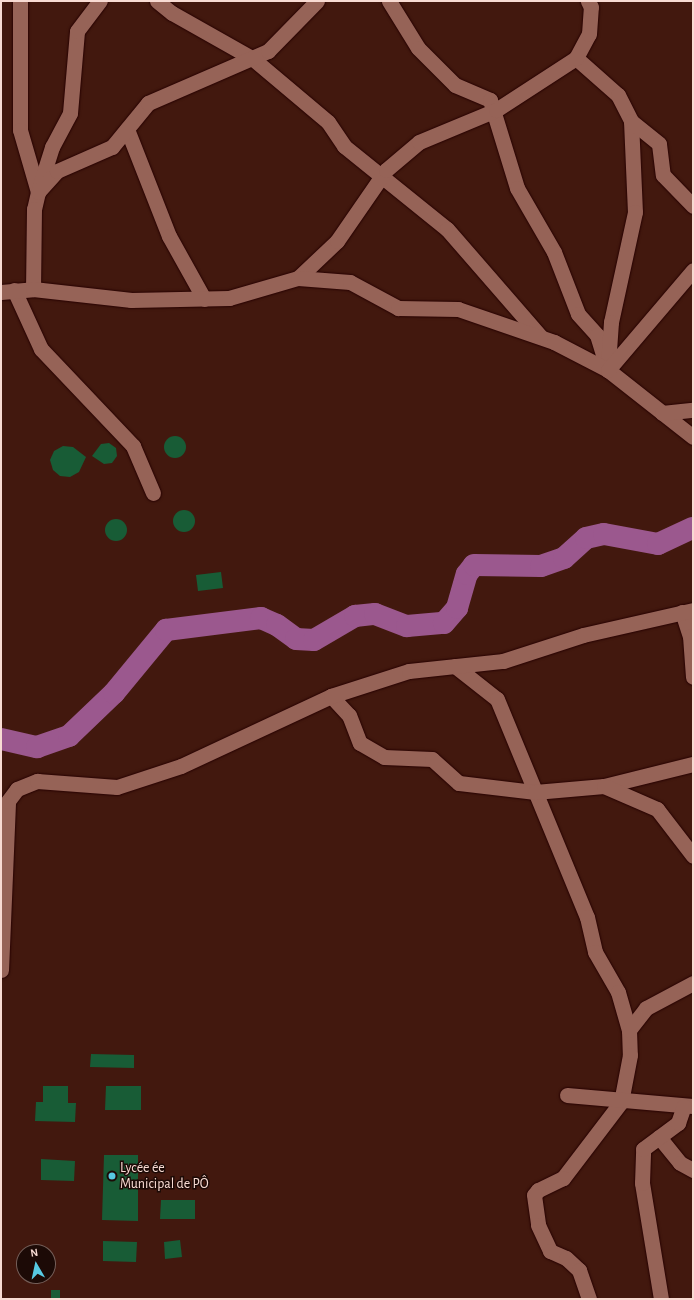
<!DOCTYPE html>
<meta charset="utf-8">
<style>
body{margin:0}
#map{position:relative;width:694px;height:1300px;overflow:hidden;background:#42180e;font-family:"Alegreya Sans",sans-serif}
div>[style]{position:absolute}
.river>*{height:22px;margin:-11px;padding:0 11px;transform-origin:11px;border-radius:11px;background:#9b588e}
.building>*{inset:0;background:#185c36}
.round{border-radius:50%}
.roads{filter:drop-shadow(0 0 1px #270100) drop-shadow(0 0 1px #270100)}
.minor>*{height:15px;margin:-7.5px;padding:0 7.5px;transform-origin:7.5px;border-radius:7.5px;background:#966357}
.dots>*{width:11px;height:11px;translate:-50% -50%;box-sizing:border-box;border:2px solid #1c0a06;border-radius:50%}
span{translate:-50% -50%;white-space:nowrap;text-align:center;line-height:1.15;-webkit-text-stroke:3px #1c0a06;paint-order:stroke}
.poi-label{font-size:14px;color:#f8dbd3}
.left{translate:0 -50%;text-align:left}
.frame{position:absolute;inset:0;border:2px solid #f8dbd3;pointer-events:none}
.north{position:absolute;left:16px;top:1244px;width:40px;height:40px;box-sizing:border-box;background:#1c0a06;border:1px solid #745e58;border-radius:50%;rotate:351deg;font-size:11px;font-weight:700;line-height:16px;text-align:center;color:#f8dbd3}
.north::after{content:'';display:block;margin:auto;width:14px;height:18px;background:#57c9e2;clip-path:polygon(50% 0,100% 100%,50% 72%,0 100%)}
</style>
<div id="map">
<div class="river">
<div style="left:1px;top:739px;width:37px;rotate:13deg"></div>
<div style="left:37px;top:747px;width:34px;rotate:-19deg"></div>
<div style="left:69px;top:736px;width:62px;rotate:-43.7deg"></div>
<div style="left:114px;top:693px;width:82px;rotate:-50.5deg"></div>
<div style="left:166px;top:630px;width:96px;rotate:-7.2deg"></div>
<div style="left:261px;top:618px;width:17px;rotate:24deg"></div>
<div style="left:277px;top:625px;width:24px;rotate:36deg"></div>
<div style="left:296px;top:639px;width:18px;rotate:3deg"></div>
<div style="left:314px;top:640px;width:48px;rotate:-30.3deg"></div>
<div style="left:355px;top:616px;width:20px;rotate:-6deg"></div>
<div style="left:375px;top:614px;width:34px;rotate:21deg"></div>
<div style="left:407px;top:626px;width:37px;rotate:-5deg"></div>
<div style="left:444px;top:623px;width:20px;rotate:-49deg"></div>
<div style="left:457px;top:608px;width:35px;rotate:-74deg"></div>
<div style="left:467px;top:574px;width:11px;rotate:-52deg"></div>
<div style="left:474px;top:565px;width:67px;rotate:0.9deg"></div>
<div style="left:541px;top:566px;width:24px;rotate:-19deg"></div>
<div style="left:564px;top:558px;width:30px;rotate:-42deg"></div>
<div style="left:586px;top:538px;width:18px;rotate:-13deg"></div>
<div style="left:604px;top:534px;width:55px;rotate:10.5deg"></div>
<div style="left:658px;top:544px;width:38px;rotate:-25deg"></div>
</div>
<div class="building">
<div class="round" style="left:164px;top:436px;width:22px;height:22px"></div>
<div style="clip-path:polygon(109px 443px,116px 448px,117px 456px,112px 463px,104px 464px,92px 456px,101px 444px)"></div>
<div style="clip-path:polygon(63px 446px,73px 447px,86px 457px,79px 472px,70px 477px,60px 476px,53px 470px,50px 460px,54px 451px)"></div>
<div class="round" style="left:173px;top:510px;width:22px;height:22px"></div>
<div class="round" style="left:105px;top:519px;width:22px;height:22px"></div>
<div style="clip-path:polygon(221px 572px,223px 588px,198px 591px,196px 575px)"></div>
<div style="clip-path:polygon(91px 1054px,134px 1055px,134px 1068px,90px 1067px)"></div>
<div style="clip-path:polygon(43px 1086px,68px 1086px,68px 1103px,76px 1103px,75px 1122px,35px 1121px,36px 1102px,43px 1102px)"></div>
<div style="clip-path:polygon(106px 1086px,141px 1086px,141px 1110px,105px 1110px)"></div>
<div style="clip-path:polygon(104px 1155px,138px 1155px,138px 1221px,102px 1220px)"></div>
<div style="clip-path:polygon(41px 1159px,75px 1161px,74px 1181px,41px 1180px)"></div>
<div style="clip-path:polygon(161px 1200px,195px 1200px,195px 1219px,160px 1219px)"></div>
<div style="clip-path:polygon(180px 1240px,182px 1257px,165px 1259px,164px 1242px)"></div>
<div style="clip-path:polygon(103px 1241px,137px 1242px,136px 1262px,103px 1261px)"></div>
<div style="clip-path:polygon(51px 1290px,60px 1290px,60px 1299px,51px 1299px)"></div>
</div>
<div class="roads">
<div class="minor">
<div style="left:20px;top:1px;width:129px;rotate:90deg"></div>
<div style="left:20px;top:130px;width:65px;rotate:73.8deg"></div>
<div style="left:38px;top:192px;width:17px;rotate:103deg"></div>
<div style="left:34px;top:209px;width:80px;rotate:90.7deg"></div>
<div style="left:157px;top:1px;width:19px;rotate:39deg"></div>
<div style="left:172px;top:13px;width:92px;rotate:29.4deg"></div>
<div style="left:252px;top:58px;width:99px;rotate:40.1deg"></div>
<div style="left:328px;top:122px;width:29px;rotate:56deg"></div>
<div style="left:344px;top:146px;width:132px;rotate:38.9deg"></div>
<div style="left:447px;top:229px;width:143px;rotate:49deg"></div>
<div style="left:389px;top:1px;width:55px;rotate:58.3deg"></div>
<div style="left:418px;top:48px;width:52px;rotate:45deg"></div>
<div style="left:455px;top:85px;width:38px;rotate:23deg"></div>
<div style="left:490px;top:100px;width:92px;rotate:72.9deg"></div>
<div style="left:517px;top:188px;width:74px;rotate:60deg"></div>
<div style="left:554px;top:252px;width:66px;rotate:68.8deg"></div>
<div style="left:578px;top:314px;width:28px;rotate:48deg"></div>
<div style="left:597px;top:335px;width:37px;rotate:73deg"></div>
<div style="left:576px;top:58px;width:56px;rotate:41.4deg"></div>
<div style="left:618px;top:95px;width:29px;rotate:63deg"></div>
<div style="left:631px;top:121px;width:91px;rotate:87.5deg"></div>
<div style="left:635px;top:212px;width:113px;rotate:102.3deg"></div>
<div style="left:611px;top:322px;width:39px;rotate:94deg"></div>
<div style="left:631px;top:121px;width:36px;rotate:39deg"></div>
<div style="left:659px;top:144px;width:31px;rotate:83deg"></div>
<div style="left:663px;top:175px;width:43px;rotate:45.9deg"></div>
<div style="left:127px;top:129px;width:115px;rotate:68.6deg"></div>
<div style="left:169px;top:236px;width:72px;rotate:60.9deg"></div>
<div style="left:39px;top:188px;width:43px;rotate:-72.4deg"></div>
<div style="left:52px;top:147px;width:38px;rotate:-62deg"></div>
<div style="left:70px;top:113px;width:82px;rotate:-85.1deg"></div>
<div style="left:77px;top:31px;width:38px;rotate:-53deg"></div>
<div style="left:38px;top:192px;width:28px;rotate:-48deg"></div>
<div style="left:57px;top:171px;width:60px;rotate:-23.6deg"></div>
<div style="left:112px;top:147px;width:57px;rotate:-50.7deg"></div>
<div style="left:148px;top:103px;width:131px;rotate:-23.4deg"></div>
<div style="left:268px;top:51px;width:70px;rotate:-45.6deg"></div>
<div style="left:298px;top:278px;width:54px;rotate:-43.5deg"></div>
<div style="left:337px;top:241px;width:86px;rotate:-55.4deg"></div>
<div style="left:386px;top:170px;width:43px;rotate:-40.3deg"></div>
<div style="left:419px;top:142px;width:83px;rotate:-22.6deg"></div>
<div style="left:496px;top:110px;width:95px;rotate:-33deg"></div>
<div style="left:576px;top:58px;width:27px;rotate:-62deg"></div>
<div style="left:589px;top:34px;width:27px;rotate:-86deg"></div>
<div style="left:591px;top:7px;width:7px;rotate:-117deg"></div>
<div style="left:14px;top:290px;width:65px;rotate:65.4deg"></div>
<div style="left:41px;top:349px;width:134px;rotate:46.5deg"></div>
<div style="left:133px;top:446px;width:51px;rotate:66.9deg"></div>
<div style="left:1px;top:292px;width:32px;rotate:-5deg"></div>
<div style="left:33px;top:289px;width:99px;rotate:6.4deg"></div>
<div style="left:131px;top:300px;width:98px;rotate:-1.2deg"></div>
<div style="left:229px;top:298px;width:72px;rotate:-16.2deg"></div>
<div style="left:298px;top:278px;width:52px;rotate:4.4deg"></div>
<div style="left:350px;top:282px;width:55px;rotate:28.4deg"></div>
<div style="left:398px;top:308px;width:60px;rotate:1deg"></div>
<div style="left:458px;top:309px;width:102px;rotate:19deg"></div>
<div style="left:554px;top:342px;width:61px;rotate:27.4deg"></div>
<div style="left:608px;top:370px;width:108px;rotate:38.2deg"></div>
<div style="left:608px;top:370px;width:131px;rotate:-49.6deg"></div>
<div style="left:662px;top:413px;width:31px;rotate:-6deg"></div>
<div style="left:682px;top:612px;width:25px;rotate:72deg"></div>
<div style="left:690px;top:636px;width:41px;rotate:85.8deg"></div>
<div style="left:455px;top:666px;width:53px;rotate:38.2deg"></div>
<div style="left:497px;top:699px;width:236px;rotate:67.6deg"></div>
<div style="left:587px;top:917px;width:36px;rotate:77deg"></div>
<div style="left:595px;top:952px;width:46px;rotate:60.1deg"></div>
<div style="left:618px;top:992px;width:40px;rotate:74deg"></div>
<div style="left:629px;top:1030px;width:25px;rotate:88deg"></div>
<div style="left:630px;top:1055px;width:48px;rotate:100.8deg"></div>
<div style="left:621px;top:1102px;width:96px;rotate:127.3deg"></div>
<div style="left:563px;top:1178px;width:28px;rotate:154deg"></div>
<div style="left:538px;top:1190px;width:6px;rotate:129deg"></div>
<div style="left:534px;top:1195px;width:30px;rotate:82deg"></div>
<div style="left:538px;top:1225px;width:29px;rotate:65deg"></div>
<div style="left:550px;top:1251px;width:17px;rotate:24deg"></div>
<div style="left:566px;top:1258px;width:18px;rotate:43deg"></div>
<div style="left:579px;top:1270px;width:31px;rotate:71deg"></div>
<div style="left:331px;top:696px;width:26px;rotate:47deg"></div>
<div style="left:349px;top:715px;width:30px;rotate:69deg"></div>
<div style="left:360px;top:743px;width:28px;rotate:30deg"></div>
<div style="left:384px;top:757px;width:48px;rotate:2.4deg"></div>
<div style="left:432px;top:759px;width:36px;rotate:42deg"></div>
<div style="left:459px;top:783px;width:77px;rotate:6.8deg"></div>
<div style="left:535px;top:792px;width:69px;rotate:-5deg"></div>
<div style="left:604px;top:786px;width:92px;rotate:-13.9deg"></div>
<div style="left:604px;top:786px;width:58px;rotate:23.5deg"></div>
<div style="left:657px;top:809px;width:59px;rotate:52.5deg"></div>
<div style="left:1px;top:970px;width:169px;rotate:-87.6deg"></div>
<div style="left:8px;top:801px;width:15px;rotate:-53deg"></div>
<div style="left:17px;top:789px;width:22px;rotate:-22deg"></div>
<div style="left:37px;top:781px;width:80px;rotate:4.3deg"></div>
<div style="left:117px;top:787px;width:67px;rotate:-18.2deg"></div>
<div style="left:181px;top:766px;width:166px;rotate:-25deg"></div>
<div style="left:331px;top:696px;width:82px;rotate:-17.8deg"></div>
<div style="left:409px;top:671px;width:95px;rotate:-6.1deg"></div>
<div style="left:503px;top:661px;width:84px;rotate:-18deg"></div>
<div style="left:583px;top:635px;width:113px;rotate:-12.8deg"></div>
<div style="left:629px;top:1030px;width:28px;rotate:-52deg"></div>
<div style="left:646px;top:1008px;width:53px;rotate:-28deg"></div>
<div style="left:567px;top:1095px;width:126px;rotate:5deg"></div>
<div style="left:659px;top:1137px;width:33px;rotate:51deg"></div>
<div style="left:680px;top:1163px;width:15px;rotate:28deg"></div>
<div style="left:661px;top:1299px;width:118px;rotate:-99.3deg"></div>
<div style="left:642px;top:1183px;width:34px;rotate:-88deg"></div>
<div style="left:643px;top:1149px;width:44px;rotate:-36.6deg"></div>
<div style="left:678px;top:1123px;width:18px;rotate:-71deg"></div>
</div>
</div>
<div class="dots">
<div style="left:112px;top:1176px;background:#57c9e2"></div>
</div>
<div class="poi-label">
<span class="left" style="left:120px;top:1176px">Lycée ée<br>Municipal de PÔ</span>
</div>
<div class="frame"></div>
<div class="north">N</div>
</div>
